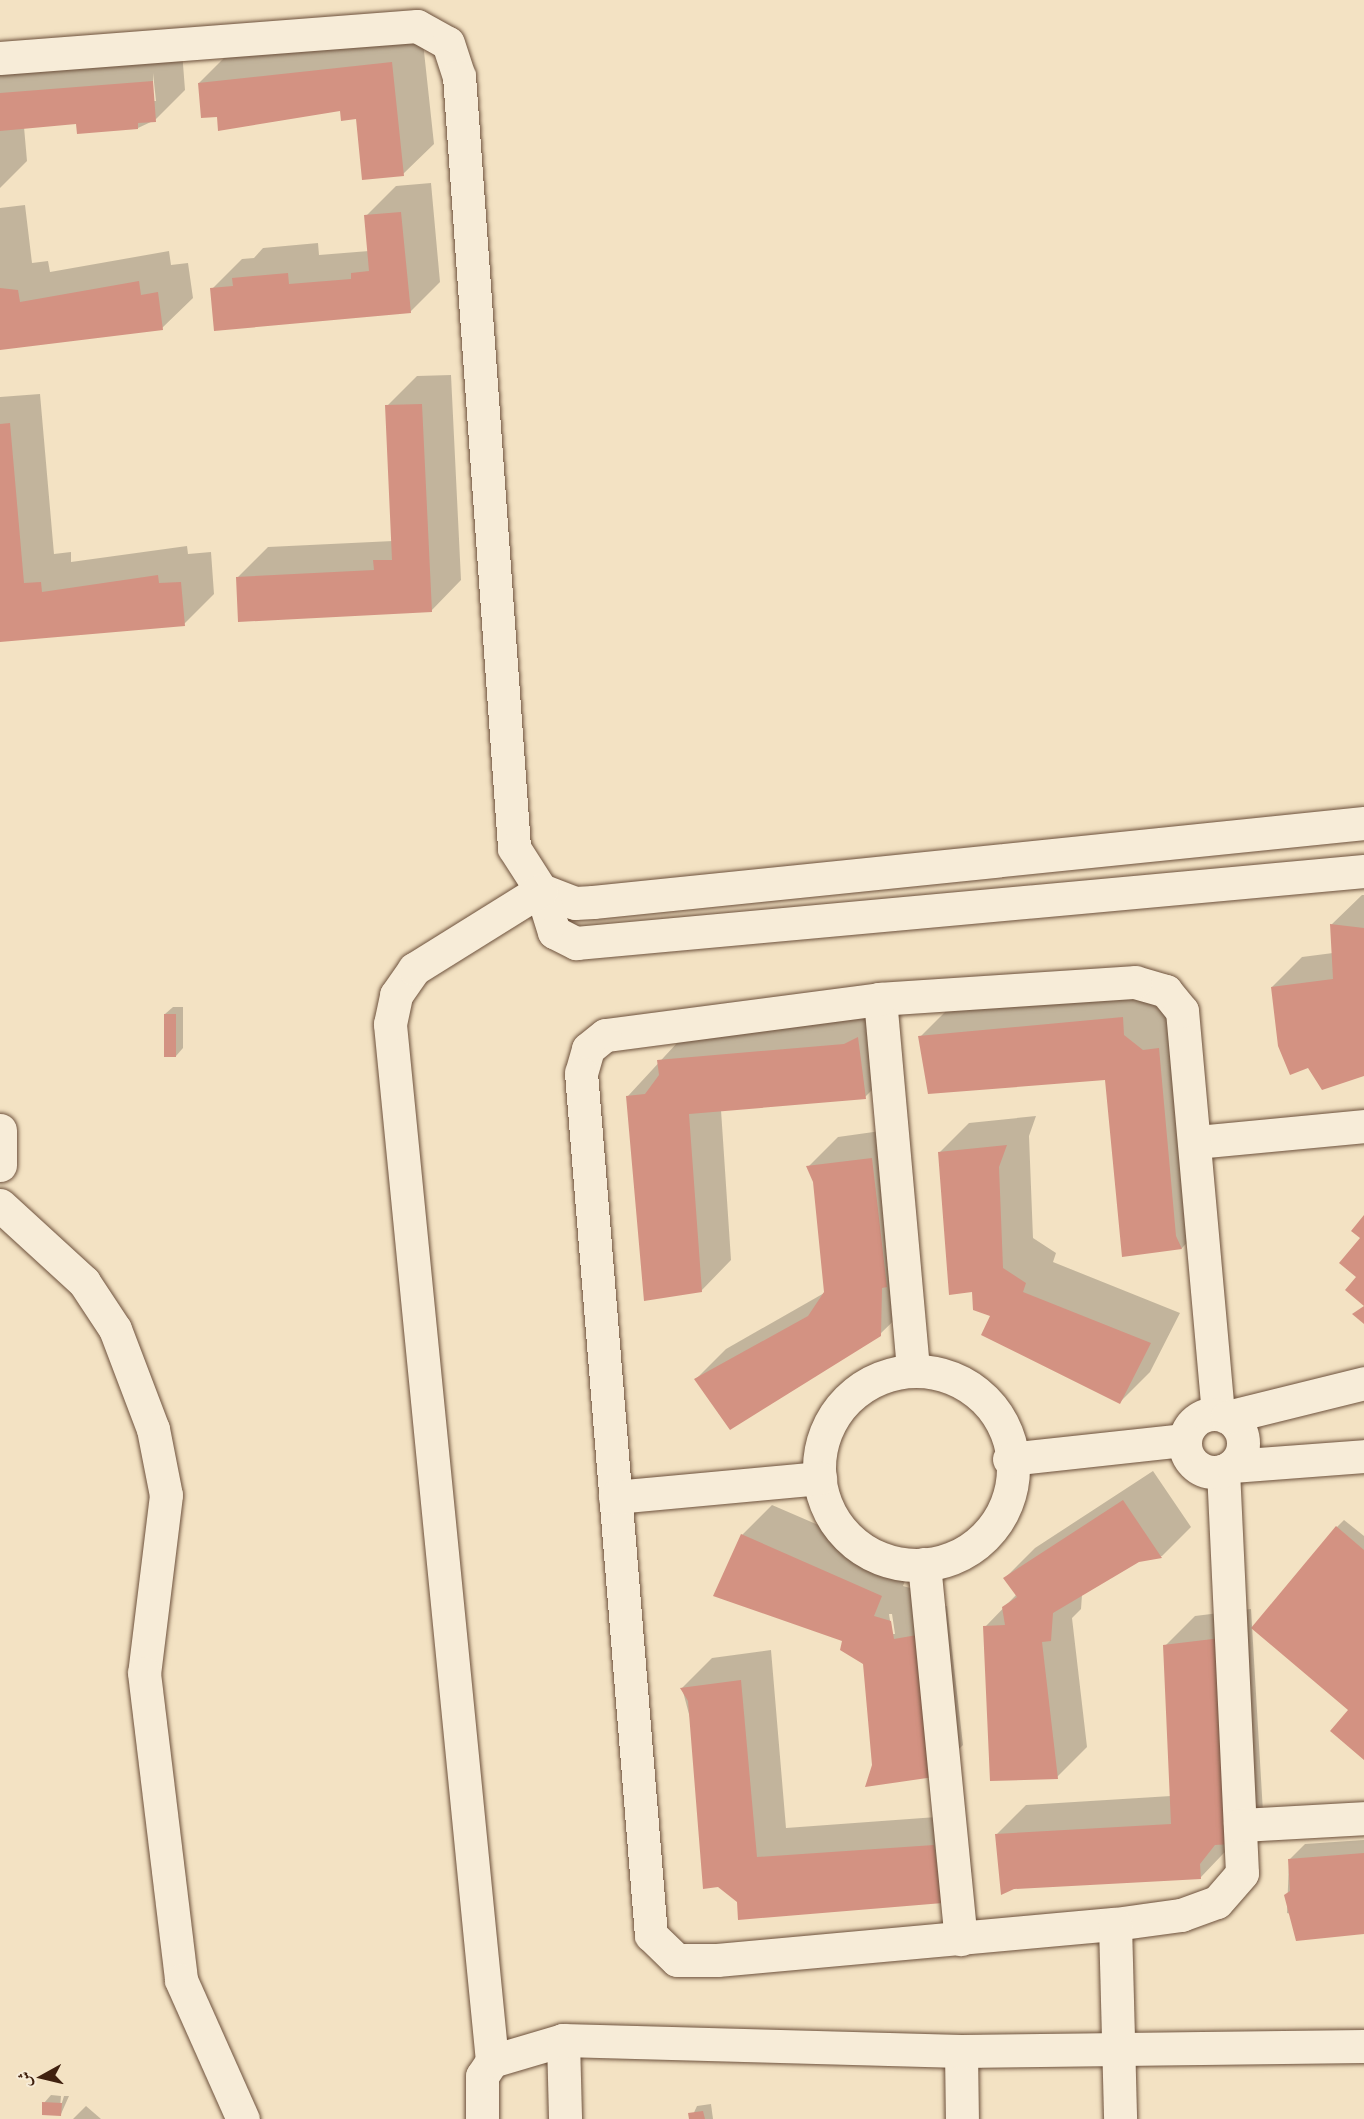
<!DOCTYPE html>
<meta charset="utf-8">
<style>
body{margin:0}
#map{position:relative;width:1364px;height:2119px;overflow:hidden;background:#f3e2c3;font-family:"Libre Caslon Text",Amiri,serif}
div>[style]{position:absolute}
.shadow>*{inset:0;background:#0003}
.building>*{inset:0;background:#d39282}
.roads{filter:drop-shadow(0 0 2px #6d513c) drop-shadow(0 0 2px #6d513c)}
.minor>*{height:33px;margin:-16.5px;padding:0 16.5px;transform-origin:16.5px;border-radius:16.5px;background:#f7ecd8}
.minor>.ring{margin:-16.5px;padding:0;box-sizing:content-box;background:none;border:33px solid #f7ecd8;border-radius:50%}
span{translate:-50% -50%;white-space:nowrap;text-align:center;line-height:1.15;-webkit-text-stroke:6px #f7ecd8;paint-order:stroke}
.north{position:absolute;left:12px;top:2047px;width:60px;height:60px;-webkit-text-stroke:4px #f7ecd8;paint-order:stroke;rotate:262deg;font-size:16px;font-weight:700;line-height:24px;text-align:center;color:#40210f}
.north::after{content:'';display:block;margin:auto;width:21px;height:27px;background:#40210f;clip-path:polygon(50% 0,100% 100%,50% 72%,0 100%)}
</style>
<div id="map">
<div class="shadow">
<div style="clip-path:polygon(422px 33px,434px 144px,403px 174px,357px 117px,341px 110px,219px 130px,218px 115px,199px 83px,229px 53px)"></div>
<div style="clip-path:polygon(evenodd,182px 51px,185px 90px,155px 120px,138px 128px,77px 123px,24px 127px,27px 161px,0 188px,0 66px,182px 51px,153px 73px,156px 101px,153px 101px,153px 73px)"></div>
<div style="clip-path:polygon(431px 183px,440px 282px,410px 312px,212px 289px,242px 259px,254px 258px,263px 248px,318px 243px,319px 255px,369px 251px,366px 216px,396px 186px)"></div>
<div style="clip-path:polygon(25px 205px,32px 263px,48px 261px,50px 272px,169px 251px,171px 265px,188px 263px,193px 298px,162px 328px,0 348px,0 208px)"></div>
<div style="clip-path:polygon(451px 375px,461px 580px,431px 611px,238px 577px,268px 547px,393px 541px,387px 406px,417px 376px)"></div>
<div style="clip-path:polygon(40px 394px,54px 554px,71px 552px,71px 562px,187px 546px,188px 554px,211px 552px,214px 594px,184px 624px,0 640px,0 397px)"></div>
<div style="clip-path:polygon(1362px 895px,1364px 895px,1364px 1076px,1272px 987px,1302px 957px,1333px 953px,1331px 925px)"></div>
<div style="clip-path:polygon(1152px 988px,1154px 1005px,1174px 1020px,1211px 1218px,1182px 1248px,1123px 1255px,1106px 1079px,920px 1037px,950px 1007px)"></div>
<div style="clip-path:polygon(173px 1007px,183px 1007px,183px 1048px,176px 1056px,165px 1014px)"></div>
<div style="clip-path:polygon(876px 1015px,895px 1067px,865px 1097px,721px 1110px,731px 1260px,701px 1291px,628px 1096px,689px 1030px)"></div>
<div style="clip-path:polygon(1036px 1116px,1029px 1136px,1033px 1238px,1056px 1253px,1053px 1262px,1180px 1313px,1150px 1372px,1120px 1402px,992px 1315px,973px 1290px,939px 1153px,969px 1123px)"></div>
<div style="clip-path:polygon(902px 1128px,911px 1304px,880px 1334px,696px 1379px,726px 1349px,826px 1292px,815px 1182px,808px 1167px,838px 1137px)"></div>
<div style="clip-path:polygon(1153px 1471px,1191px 1527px,1162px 1556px,1138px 1561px,1082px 1595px,1081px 1609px,1072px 1618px,1087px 1747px,1057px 1777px,985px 1627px,1017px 1594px,1005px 1578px,1035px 1548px)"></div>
<div style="clip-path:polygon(evenodd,772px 1505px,911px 1565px,903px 1586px,921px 1591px,924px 1610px,947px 1606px,963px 1745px,933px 1775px,874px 1765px,865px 1663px,742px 1535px,772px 1505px,889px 1614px,892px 1614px,895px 1634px,892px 1634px,889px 1614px)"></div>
<div style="clip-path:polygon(1344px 1520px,1364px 1536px,1364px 1758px,1350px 1710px,1337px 1527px)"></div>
<div style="clip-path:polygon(1251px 1609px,1263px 1812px,1201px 1877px,996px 1835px,1026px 1805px,1171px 1796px,1165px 1646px,1195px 1616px)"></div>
<div style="clip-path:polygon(771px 1650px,786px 1828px,964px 1815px,972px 1872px,942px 1902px,739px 1901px,682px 1688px,712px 1658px)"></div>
<div style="clip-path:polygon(1364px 1840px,1364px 1933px,1287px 1913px,1289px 1860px,1305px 1844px)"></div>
<div style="clip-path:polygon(51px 2095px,61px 2096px,60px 2109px,64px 2096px,69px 2096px,61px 2114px,44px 2103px)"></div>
<div style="clip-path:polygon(711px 2104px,713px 2119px,691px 2119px,697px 2106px)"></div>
<div style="clip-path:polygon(86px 2106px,101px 2119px,73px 2119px)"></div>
</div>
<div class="building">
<div style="clip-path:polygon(392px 62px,404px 176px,362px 180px,356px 119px,341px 121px,340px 111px,218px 131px,217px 117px,201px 118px,198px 83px)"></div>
<div style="clip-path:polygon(153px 81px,156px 122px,138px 123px,138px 129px,77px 134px,76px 124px,0 131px,0 93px)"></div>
<div style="clip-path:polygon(401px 212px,411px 313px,214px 331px,210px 288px,233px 286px,232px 278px,288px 273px,289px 284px,351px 279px,351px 273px,369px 271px,364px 215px)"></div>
<div style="clip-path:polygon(139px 281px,141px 295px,158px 292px,163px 330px,0 350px,0 288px,18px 290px,20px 302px)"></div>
<div style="clip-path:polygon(422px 404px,432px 612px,238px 622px,236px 577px,374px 570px,373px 560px,392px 560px,385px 405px)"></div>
<div style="clip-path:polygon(10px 423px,24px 583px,41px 582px,42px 592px,158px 575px,159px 583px,181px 582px,185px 626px,0 642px,0 424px)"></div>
<div style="clip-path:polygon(1330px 924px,1364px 928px,1364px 1076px,1322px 1090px,1308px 1068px,1290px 1075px,1278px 1046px,1271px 987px,1333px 979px)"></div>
<div style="clip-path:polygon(164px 1014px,176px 1014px,176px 1057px,164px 1057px)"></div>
<div style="clip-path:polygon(1123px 1017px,1124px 1035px,1143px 1050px,1159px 1048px,1176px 1236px,1182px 1249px,1122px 1257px,1105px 1080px,928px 1094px,918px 1036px)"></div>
<div style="clip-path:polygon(858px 1037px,866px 1099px,689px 1114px,702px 1292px,644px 1301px,626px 1096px,645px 1094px,659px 1075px,657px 1060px,844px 1044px)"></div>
<div style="clip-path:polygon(1007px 1145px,999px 1167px,1003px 1268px,1026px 1283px,1023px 1292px,1151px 1343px,1120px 1404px,981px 1335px,990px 1316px,973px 1310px,972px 1292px,949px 1295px,938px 1152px)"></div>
<div style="clip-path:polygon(872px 1158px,887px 1287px,882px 1288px,881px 1336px,730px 1430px,694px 1379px,808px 1316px,824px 1292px,813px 1182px,806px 1166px)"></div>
<div style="clip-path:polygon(1364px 1215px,1364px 1306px,1345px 1290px,1356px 1277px,1339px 1263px,1360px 1238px,1351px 1231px)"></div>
<div style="clip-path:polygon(1364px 1306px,1364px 1324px,1352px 1314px)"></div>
<div style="clip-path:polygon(1123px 1500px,1162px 1558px,1139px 1562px,1053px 1613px,1051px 1641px,1042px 1642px,1058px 1779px,990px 1781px,983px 1626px,1005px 1625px,1002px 1607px,1017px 1597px,1003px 1578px)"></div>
<div style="clip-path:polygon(1336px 1526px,1364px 1550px,1364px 1760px,1330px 1731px,1348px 1710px,1251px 1628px)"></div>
<div style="clip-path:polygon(741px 1534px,882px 1596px,874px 1616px,891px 1621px,894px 1639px,917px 1635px,934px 1777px,865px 1787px,872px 1765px,863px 1664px,840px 1650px,842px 1641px,713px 1596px)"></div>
<div style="clip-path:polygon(1221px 1638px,1233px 1844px,1215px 1845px,1200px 1864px,1201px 1879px,1014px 1889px,1001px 1895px,995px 1834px,1171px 1824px,1163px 1645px)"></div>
<div style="clip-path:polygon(741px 1680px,757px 1857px,934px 1845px,943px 1903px,738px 1920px,737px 1902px,718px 1887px,703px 1889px,688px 1701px,680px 1688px)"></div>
<div style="clip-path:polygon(1364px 1853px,1364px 1934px,1296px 1941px,1284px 1895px,1290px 1891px,1288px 1859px)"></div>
<div style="clip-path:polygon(42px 2102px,62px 2103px,61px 2116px,42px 2115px)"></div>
<div style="clip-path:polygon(703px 2111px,705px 2119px,689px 2119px,688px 2113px)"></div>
</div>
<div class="roads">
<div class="minor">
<div style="left:0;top:58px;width:418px;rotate:-4.4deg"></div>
<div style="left:417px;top:26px;width:35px;rotate:29deg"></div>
<div style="left:448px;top:43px;width:35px;rotate:72deg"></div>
<div style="left:459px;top:76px;width:774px;rotate:85.92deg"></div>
<div style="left:514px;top:848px;width:50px;rotate:57.3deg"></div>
<div style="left:541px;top:890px;width:36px;rotate:21deg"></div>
<div style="left:575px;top:903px;width:18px;rotate:-3deg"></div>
<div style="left:593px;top:902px;width:775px;rotate:-5.85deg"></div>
<div style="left:541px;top:890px;width:44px;rotate:72.8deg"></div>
<div style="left:554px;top:932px;width:25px;rotate:27deg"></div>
<div style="left:576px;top:943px;width:791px;rotate:-5.22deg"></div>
<div style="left:880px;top:999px;width:372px;rotate:84.9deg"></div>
<div style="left:0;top:1130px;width:35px;rotate:90deg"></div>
<div style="left:1196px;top:1142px;width:169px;rotate:-5.4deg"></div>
<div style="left:0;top:1205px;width:114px;rotate:42.5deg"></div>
<div style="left:84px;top:1282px;width:56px;rotate:56.6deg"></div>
<div style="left:115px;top:1329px;width:107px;rotate:69.2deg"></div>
<div style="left:153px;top:1429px;width:67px;rotate:78.9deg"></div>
<div style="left:166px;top:1495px;width:179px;rotate:97deg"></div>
<div style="left:144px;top:1673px;width:309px;rotate:83.1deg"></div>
<div style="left:181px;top:1980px;width:152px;rotate:66deg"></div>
<div class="ring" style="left:819px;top:1371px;width:161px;height:161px"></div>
<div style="left:1218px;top:1414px;width:405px;rotate:-95.1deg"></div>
<div style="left:1182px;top:1011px;width:26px;rotate:-129deg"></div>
<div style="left:1166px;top:991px;width:32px;rotate:-164deg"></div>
<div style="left:1135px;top:982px;width:256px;rotate:176.2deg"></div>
<div style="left:880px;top:999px;width:277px;rotate:172.5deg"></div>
<div style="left:605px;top:1035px;width:22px;rotate:141deg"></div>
<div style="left:588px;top:1049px;width:25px;rotate:106deg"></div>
<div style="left:581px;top:1073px;width:865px;rotate:85.36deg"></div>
<div style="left:651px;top:1935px;width:36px;rotate:44deg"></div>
<div style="left:677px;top:1960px;width:40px"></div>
<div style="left:717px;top:1960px;width:400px;rotate:-5.2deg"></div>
<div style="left:1115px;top:1924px;width:67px;rotate:-7.8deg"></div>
<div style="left:1181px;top:1915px;width:38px;rotate:-20deg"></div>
<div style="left:1217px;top:1902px;width:38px;rotate:-49deg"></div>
<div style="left:1242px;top:1873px;width:403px;rotate:-92.7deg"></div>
<div class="ring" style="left:1185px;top:1414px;width:25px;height:25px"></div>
<div style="left:1227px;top:1417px;width:141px;rotate:-13.9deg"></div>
<div style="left:1009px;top:1459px;width:177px;rotate:-6.2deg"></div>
<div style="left:1232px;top:1466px;width:132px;rotate:-4.3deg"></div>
<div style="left:615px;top:1497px;width:206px;rotate:-5.3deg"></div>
<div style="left:924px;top:1564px;width:377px;rotate:84.4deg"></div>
<div style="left:1240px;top:1825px;width:124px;rotate:-3.2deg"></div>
<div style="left:1115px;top:1924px;width:195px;rotate:88.5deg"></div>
<div style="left:563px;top:2040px;width:79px;rotate:88.5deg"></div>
<div style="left:961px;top:2051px;width:68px;rotate:89.2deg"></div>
<div style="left:492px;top:2061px;width:1042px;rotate:-95.62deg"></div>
<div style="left:390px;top:1024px;width:30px;rotate:-78deg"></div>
<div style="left:396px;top:995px;width:32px;rotate:-55deg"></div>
<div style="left:414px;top:969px;width:150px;rotate:-31.9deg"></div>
<div style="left:482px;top:2119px;width:43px;rotate:-90deg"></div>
<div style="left:482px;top:2076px;width:18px;rotate:-56deg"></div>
<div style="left:492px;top:2061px;width:74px;rotate:-16.5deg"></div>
<div style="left:563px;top:2040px;width:398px;rotate:1.6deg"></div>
<div style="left:961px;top:2051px;width:403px;rotate:-0.7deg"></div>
</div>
</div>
<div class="north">ش</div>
</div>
